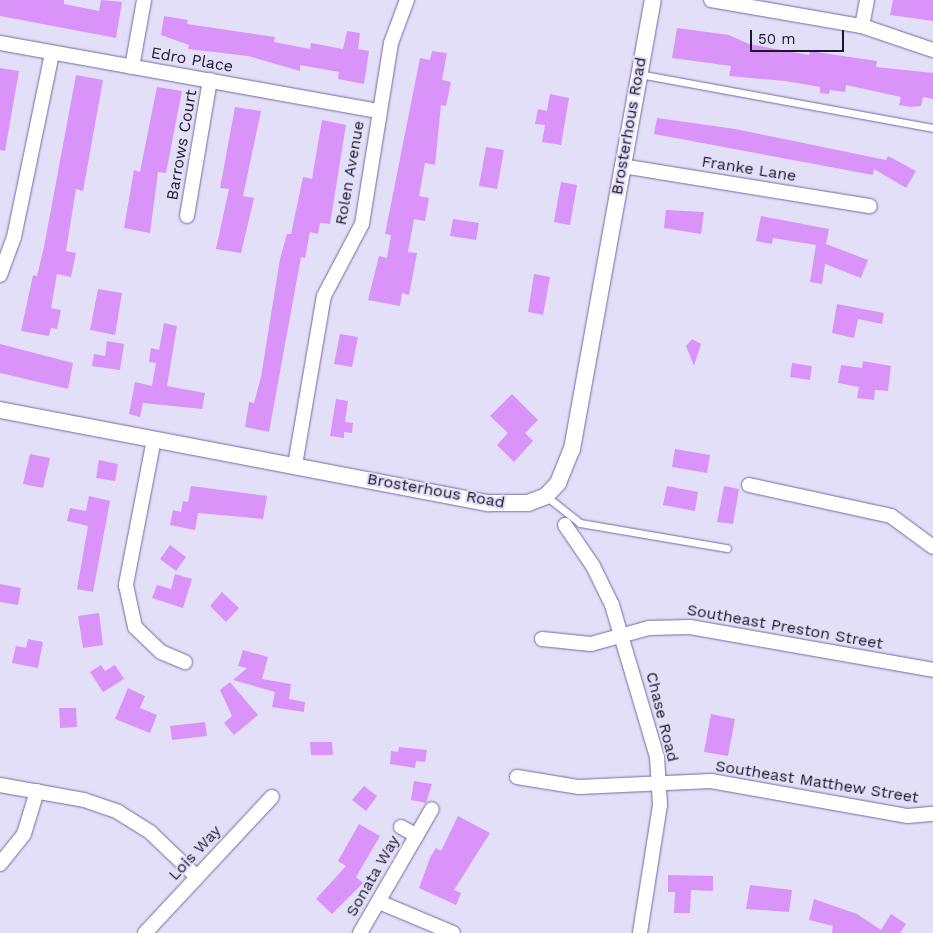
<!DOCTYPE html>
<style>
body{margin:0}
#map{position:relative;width:933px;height:933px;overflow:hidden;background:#e4dff8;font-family:"Work Sans",sans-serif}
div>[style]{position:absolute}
.building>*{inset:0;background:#d993f9}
.roads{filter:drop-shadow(0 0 1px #7769a1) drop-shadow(0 0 1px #7769a1)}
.service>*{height:7px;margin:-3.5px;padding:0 3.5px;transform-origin:3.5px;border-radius:3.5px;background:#fff}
.minor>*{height:14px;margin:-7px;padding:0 7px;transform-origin:7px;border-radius:7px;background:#fff}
.tertiary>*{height:16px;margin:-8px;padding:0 8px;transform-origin:8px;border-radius:8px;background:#fff}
span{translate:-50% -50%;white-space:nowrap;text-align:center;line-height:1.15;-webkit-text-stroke:4px #e4dff8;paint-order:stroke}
.street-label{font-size:16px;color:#1c172d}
.scale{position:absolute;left:750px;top:30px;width:94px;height:22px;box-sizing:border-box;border:2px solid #1c172d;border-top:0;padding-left:6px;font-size:15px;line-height:18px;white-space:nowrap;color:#1c172d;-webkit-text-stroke:4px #e4dff8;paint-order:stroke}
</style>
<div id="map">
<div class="building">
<div style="clip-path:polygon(0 0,64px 0,64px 4px,99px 11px,101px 0,122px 2px,116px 38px,0 16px)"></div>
<div style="clip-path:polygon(893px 0,933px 0,933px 21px,890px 15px)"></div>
<div style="clip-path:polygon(164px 16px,188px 20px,187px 24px,275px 37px,274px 42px,310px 49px,311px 43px,343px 49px,347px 31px,360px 33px,358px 49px,369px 51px,364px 84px,338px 79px,339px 72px,300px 65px,300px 71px,248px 56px,188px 49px,189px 45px,161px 35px)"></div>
<div style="clip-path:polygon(677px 28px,729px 35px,749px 44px,809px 55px,810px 51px,856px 58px,877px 61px,876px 67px,933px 73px,933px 99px,923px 97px,921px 106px,910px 107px,899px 105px,901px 97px,846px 85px,845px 92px,830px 90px,829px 94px,820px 93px,820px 87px,785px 81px,729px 76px,731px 66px,672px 58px)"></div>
<div style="clip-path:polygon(432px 51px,447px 53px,442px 80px,451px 82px,446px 106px,441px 105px,435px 165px,425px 163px,419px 196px,429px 198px,425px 221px,414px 219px,408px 252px,417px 253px,409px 295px,402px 293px,400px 306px,368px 300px,379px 256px,387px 258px,391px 235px,385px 234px,420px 58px,430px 60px)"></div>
<div style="clip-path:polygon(0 68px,19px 71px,5px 151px,0 150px)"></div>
<div style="clip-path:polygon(76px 75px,103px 80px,83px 191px,76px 189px,66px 251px,76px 253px,71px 277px,57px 274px,51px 308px,61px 310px,57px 329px,51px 328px,49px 336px,21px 331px,33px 275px,37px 276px,44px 247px)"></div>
<div style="clip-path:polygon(157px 87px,182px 91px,166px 173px,158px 172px,150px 233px,124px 228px,134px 170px,140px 172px)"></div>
<div style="clip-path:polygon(550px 94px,569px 98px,561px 145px,542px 142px,545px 125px,535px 124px,538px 109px,547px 111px)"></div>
<div style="clip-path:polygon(235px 107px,261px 111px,243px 196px,254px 198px,241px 253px,216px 249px,229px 189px,220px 188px)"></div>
<div style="clip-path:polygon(657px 118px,735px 129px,886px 160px,888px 156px,916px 171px,906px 188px,874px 169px,873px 175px,654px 134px)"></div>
<div style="clip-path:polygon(322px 120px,346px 125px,330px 224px,320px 223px,318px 234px,310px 232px,305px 258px,301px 257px,269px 432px,245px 427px,249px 402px,254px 403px,261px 377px,280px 259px,287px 234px,291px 234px,303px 177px,312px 179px)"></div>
<div style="clip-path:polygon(486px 147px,504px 150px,497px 189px,479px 186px)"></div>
<div style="clip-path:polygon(561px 182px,577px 185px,570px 225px,554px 222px)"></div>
<div style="clip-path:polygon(666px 210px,704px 212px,701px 234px,664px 228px)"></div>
<div style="clip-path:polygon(761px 216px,829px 229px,826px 244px,868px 260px,861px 278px,825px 264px,822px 284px,810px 282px,816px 245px,773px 238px,772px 244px,756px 241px)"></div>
<div style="clip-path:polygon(453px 219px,479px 223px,476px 240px,450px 236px)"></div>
<div style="clip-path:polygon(534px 274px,550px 277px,543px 315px,528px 312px)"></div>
<div style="clip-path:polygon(98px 289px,122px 293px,115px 335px,90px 330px)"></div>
<div style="clip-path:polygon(837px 304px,884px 313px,882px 324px,858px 319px,854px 338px,832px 333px)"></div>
<div style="clip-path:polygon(164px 323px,177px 326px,167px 386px,205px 393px,202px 409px,143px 403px,140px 417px,129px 414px,135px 382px,152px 386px,156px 363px,149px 362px,151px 348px,159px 350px)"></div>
<div style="clip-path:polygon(340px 334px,358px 337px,352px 367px,334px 364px)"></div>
<div style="clip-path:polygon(692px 339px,701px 344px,694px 366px,686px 346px)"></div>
<div style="clip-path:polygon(107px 341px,124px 344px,120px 370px,92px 366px,94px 354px,105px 356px)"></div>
<div style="clip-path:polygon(0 344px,73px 363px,68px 389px,0 373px)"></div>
<div style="clip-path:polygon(863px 361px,891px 366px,888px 391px,875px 390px,874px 400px,857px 398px,859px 387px,838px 383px,841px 365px,862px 368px)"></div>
<div style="clip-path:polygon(792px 363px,812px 366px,810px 380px,790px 377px)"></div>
<div style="clip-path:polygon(512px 394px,538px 420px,525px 433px,533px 441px,514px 462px,497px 445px,508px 433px,490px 416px)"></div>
<div style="clip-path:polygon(336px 399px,348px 401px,345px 422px,353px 423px,352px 433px,344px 432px,344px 438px,330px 436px)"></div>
<div style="clip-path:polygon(675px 449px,710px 455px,707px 473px,672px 467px)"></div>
<div style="clip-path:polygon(30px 454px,50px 458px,43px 488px,23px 484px)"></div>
<div style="clip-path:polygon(99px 460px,118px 464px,115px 481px,96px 478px)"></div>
<div style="clip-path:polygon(191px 486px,267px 496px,263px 519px,198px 513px,195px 530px,170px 525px,173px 510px,181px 512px,183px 501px,188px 502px)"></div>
<div style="clip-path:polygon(667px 486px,698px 492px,695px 511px,663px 505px)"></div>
<div style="clip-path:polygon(724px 486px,739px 489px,733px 524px,717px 522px)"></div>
<div style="clip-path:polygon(89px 496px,110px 501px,93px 592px,77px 589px,88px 526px,67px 521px,70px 508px,86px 511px)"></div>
<div style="clip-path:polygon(170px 545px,186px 557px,176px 571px,160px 559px)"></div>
<div style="clip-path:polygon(175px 574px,192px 579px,183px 608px,152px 598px,157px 585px,171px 589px)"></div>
<div style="clip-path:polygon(0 584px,21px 588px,18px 605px,0 602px)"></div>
<div style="clip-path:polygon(222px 592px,239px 608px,226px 622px,210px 606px)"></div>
<div style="clip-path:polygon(99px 613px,103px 645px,83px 648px,78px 616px)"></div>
<div style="clip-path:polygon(28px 639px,43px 642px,38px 668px,12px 663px,16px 646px,26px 648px)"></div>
<div style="clip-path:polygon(243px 650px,268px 657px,262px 679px,291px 684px,289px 699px,305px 702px,304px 712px,272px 707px,275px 692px,233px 680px,247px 668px,238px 666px)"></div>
<div style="clip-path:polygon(101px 665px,105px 671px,115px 665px,124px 679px,103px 692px,90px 672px)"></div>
<div style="clip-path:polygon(230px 682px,258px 715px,234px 735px,224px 723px,232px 716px,220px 690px)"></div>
<div style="clip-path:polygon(128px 688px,145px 696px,140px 708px,157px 715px,150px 733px,115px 719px)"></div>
<div style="clip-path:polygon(59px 708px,76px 708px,77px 727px,60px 728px)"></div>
<div style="clip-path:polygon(711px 714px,735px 719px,728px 756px,704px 752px)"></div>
<div style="clip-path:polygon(205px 722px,207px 736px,172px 740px,170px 726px)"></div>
<div style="clip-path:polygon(310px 742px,332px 742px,333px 755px,311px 755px)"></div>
<div style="clip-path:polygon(399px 747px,427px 750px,425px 762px,416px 761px,415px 768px,390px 764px,391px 751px,398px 752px)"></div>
<div style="clip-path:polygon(414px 781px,432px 784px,426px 803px,411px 800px)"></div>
<div style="clip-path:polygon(364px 786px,377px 796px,366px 811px,352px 800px)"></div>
<div style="clip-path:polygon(458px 816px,490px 833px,454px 890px,461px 893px,456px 905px,419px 888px,430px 858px,436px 848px,441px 851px)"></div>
<div style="clip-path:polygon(359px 824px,380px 836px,356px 877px,363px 883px,332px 914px,316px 899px,346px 866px,338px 861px)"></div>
<div style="clip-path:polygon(668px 875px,713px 876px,713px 891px,691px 890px,690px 913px,674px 913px,675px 892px,668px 892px)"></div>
<div style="clip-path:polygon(750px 885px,792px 890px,789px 912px,746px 909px)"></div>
<div style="clip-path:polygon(814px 899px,857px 914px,881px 930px,891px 914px,906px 924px,900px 933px,832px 933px,833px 926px,809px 920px)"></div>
</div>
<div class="roads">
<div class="service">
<div style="left:639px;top:74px;width:299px;rotate:10.4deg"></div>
<div style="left:546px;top:496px;width:43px;rotate:38.5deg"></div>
<div style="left:580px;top:523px;width:149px;rotate:9.7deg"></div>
</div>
<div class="minor">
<div style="left:711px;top:0;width:153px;rotate:9.8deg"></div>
<div style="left:862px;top:26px;width:75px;rotate:18.7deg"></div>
<div style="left:862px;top:26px;width:26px;rotate:-79deg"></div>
<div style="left:0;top:43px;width:384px;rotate:10.2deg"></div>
<div style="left:132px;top:67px;width:68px;rotate:-79.8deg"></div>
<div style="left:622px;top:166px;width:251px;rotate:9.2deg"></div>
<div style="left:187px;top:216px;width:138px;rotate:-80.4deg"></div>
<div style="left:0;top:275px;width:40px;rotate:-69.8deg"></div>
<div style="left:14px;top:237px;width:187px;rotate:-78.3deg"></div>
<div style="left:154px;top:439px;width:149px;rotate:100.9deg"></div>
<div style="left:126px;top:585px;width:43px;rotate:77.9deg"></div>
<div style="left:135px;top:627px;width:36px;rotate:44deg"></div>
<div style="left:161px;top:652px;width:26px;rotate:23deg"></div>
<div style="left:295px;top:465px;width:171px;rotate:-80.3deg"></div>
<div style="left:324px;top:296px;width:81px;rotate:-62.2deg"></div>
<div style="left:362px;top:224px;width:183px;rotate:-80.9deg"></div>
<div style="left:391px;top:43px;width:46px;rotate:-69.6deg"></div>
<div style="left:749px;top:485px;width:145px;rotate:12.3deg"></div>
<div style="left:891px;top:516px;width:52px;rotate:36.4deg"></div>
<div style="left:565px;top:525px;width:50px;rotate:55.7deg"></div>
<div style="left:593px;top:566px;width:43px;rotate:64deg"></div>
<div style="left:612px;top:605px;width:159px;rotate:73.5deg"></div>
<div style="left:657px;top:757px;width:48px;rotate:86.4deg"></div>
<div style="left:660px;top:805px;width:130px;rotate:98.9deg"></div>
<div style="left:542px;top:639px;width:49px;rotate:5.8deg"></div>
<div style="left:591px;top:644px;width:60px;rotate:-15.4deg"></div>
<div style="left:649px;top:628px;width:41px;rotate:-1.4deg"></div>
<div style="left:690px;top:627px;width:247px;rotate:10deg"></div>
<div style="left:517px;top:777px;width:63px;rotate:9.2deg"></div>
<div style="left:579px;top:787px;width:132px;rotate:-2.6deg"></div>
<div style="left:711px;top:781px;width:200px;rotate:10.1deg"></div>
<div style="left:908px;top:816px;width:25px;rotate:-5deg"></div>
<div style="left:0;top:785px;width:85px;rotate:10.1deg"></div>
<div style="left:84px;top:800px;width:36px;rotate:19deg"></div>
<div style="left:118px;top:812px;width:39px;rotate:32deg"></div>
<div style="left:151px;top:833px;width:64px;rotate:43.7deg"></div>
<div style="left:401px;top:827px;width:18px;rotate:29deg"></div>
<div style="left:0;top:864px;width:38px;rotate:-51deg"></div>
<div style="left:24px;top:834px;width:45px;rotate:-73.2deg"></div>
<div style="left:379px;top:902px;width:80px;rotate:22.7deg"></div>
<div style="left:145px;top:933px;width:186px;rotate:-47deg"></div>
<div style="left:360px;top:933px;width:143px;rotate:-59.9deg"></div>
</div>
<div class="tertiary">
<div style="left:0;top:410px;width:498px;rotate:10.8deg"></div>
<div style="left:489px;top:503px;width:39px"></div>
<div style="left:528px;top:503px;width:19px;rotate:-21deg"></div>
<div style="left:546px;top:496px;width:18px;rotate:-47deg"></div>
<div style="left:558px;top:483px;width:37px;rotate:-68deg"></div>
<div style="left:572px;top:449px;width:456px;rotate:-79.8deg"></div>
</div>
</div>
<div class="street-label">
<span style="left:192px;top:60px;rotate:10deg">Edro Place</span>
<span style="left:629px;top:126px;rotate:-80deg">Brosterhous Road</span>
<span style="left:182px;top:145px;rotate:-80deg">Barrows Court</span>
<span style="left:749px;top:169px;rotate:9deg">Franke Lane</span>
<span style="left:350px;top:173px;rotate:-80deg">Rolen Avenue</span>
<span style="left:436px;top:491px;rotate:10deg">Brosterhous Road</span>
<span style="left:785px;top:627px;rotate:10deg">Southeast Preston Street</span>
<span style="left:662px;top:717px;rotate:76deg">Chase Road</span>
<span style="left:817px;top:782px;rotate:9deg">Southeast Matthew Street</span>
<span style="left:195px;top:853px;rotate:-47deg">Lois Way</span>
<span style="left:373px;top:876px;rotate:-60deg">Sonata Way</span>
</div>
<div class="scale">50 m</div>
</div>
